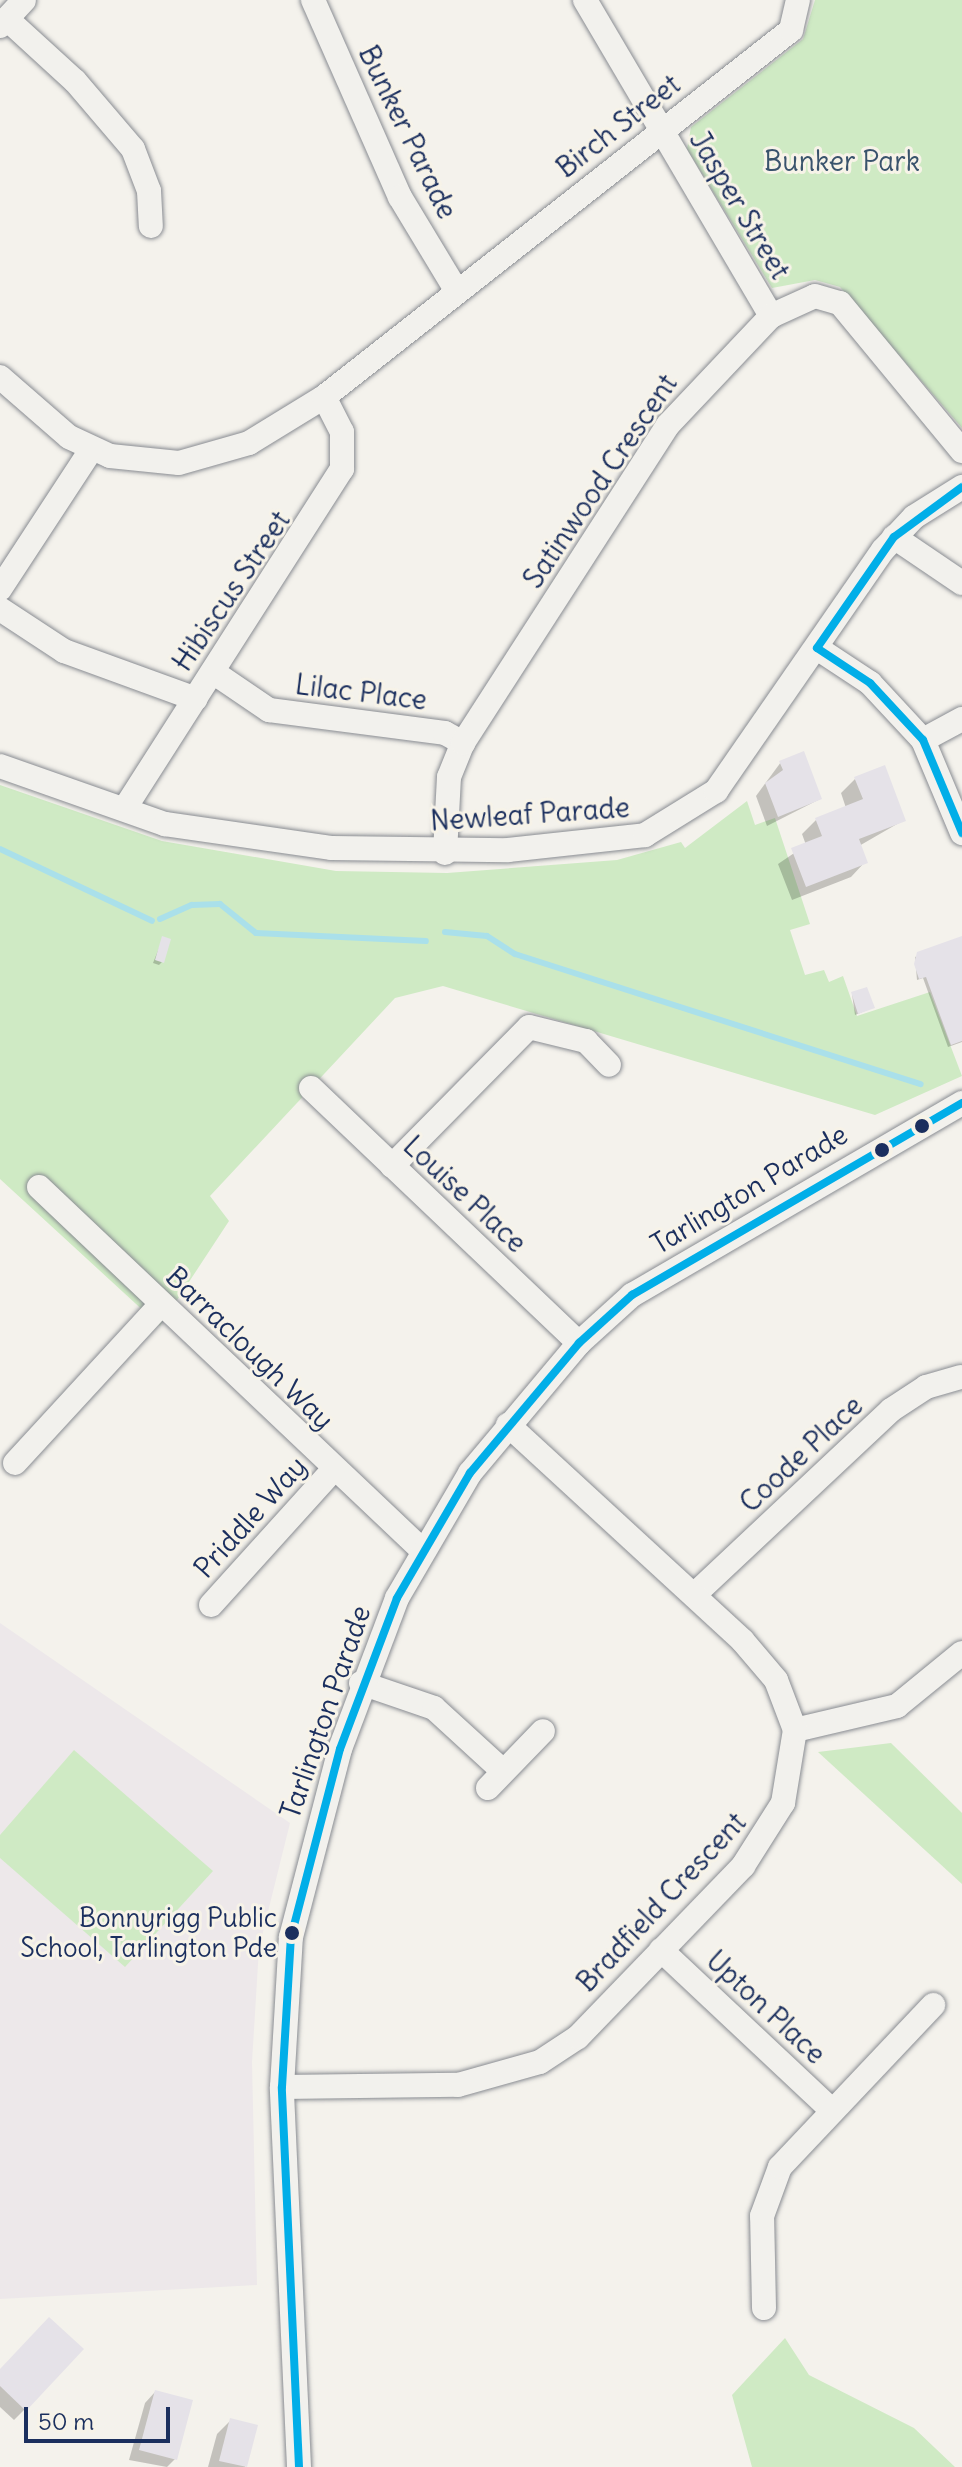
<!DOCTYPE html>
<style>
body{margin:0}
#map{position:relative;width:962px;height:2467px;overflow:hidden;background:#f4f2ec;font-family:Delius,sans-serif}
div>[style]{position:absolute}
.built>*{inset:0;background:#ede8ea}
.green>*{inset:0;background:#cfeac4}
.shadow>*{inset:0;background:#0003}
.stream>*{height:6px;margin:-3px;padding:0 3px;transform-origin:3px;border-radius:3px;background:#aae0ea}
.building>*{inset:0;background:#e5e2e8}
.roads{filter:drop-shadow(0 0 2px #898c92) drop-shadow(0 0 2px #898c92)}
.minor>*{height:24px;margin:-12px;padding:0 12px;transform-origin:12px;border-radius:12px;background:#f2f1ed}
.bus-1>*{height:8px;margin:-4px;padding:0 4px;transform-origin:4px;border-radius:4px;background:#01aee8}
.dots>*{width:22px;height:22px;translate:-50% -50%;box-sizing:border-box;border:4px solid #f7f3e8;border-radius:50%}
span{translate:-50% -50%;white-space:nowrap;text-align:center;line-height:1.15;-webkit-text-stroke:6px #f7f3e8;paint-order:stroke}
.bus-label{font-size:26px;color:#1b2f5e}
.right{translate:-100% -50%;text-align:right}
.street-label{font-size:28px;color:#1b2f5e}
.park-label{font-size:28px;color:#39536c}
.scale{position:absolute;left:24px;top:2407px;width:146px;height:36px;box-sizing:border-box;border:4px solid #1b2f5e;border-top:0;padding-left:10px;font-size:24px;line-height:28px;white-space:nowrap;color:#1b2f5e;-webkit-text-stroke:6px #f7f3e8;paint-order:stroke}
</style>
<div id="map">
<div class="built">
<div style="clip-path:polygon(0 1623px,290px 1823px,259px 1948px,252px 2062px,257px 2285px,0 2299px)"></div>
</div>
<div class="green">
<div style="clip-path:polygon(815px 0,962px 0,962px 428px,840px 287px,815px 280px,772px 288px,687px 149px,691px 127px,803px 39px)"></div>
<div style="clip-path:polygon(0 785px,162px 841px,336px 871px,447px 873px,617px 860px,681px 842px,685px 848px,747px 801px,755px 825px,775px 818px,810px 924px,790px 930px,805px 975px,824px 970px,829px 982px,843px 976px,857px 1016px,930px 992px,962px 1076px,875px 1115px,443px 986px,395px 998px,210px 1196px,229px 1221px,160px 1326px,0 1179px)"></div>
<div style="clip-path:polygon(891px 1743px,962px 1813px,962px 1884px,818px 1752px)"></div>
<div style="clip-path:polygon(74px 1750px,213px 1871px,125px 1967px,0 1858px,0 1835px)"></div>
<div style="clip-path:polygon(785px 2338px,809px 2375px,914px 2428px,955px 2467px,752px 2467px,732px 2395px)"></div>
</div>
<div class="shadow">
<div style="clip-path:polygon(781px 762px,820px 799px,767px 826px,756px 796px)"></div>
<div style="clip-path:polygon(855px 779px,904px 820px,859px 846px,865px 862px,851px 877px,792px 900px,778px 864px,806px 845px,802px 834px,816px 820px,846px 808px,841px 793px)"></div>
<div style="clip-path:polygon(163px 938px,162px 962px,159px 965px,153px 963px)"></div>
<div style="clip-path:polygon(962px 938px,962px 1042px,948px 1047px,923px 978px,917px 980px,915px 957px)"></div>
<div style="clip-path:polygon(852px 994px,872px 1008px,855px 1015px)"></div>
<div style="clip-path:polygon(0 2371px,25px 2409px,14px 2420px,0 2407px)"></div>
<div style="clip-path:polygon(155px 2392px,175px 2459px,167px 2467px,129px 2460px,145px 2403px)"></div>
<div style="clip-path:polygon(231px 2420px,255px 2426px,245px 2467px,208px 2467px,217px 2434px)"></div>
</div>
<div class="stream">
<div style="left:0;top:849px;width:168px;rotate:25.3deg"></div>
<div style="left:160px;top:919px;width:35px;rotate:-24deg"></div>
<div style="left:192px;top:905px;width:28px;rotate:-2deg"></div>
<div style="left:220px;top:904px;width:46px;rotate:38.9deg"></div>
<div style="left:256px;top:933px;width:170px;rotate:2.7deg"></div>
<div style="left:445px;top:932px;width:42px;rotate:5.4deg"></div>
<div style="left:487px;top:936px;width:33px;rotate:33deg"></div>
<div style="left:515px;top:954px;width:426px;rotate:17.8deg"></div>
</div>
<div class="building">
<div style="clip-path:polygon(804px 751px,822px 799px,778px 817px,765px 783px,783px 770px,779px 761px)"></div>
<div style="clip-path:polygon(885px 765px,906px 821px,859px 839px,868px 863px,806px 887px,791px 848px,822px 836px,815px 818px,863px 799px,854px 777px)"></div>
<div style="clip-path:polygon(162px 936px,171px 939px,164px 963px,155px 960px)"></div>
<div style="clip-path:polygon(962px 936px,962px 1041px,951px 1045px,926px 977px,919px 979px,914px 964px,917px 952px)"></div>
<div style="clip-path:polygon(867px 987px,875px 1008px,858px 1014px,851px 992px)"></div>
<div style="clip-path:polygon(49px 2317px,84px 2349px,26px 2411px,0 2386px,0 2369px)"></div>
<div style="clip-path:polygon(155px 2390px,193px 2400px,177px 2460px,139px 2450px)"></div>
<div style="clip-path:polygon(230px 2418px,258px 2425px,247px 2467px,219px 2461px)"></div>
</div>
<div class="roads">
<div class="minor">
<div style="left:313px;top:0;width:215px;rotate:66.2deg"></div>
<div style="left:400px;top:197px;width:106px;rotate:58.9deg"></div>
<div style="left:585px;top:0;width:367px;rotate:59.5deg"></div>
<div style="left:7px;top:19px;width:92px;rotate:42.4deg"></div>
<div style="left:75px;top:81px;width:89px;rotate:49.5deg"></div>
<div style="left:133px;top:149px;width:45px;rotate:69.1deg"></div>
<div style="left:149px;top:191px;width:35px;rotate:87deg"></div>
<div style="left:0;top:26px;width:35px;rotate:-47deg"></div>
<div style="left:0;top:377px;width:91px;rotate:41deg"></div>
<div style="left:69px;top:437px;width:45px;rotate:24.9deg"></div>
<div style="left:110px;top:456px;width:69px;rotate:5.8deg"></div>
<div style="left:179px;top:463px;width:73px;rotate:-15.9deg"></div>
<div style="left:249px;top:443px;width:88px;rotate:-31.5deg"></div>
<div style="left:324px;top:397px;width:594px;rotate:-38.16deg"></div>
<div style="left:791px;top:30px;width:31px;rotate:-77deg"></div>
<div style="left:894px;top:537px;width:82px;rotate:34.1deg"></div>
<div style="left:0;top:589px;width:166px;rotate:-56.8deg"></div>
<div style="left:0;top:609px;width:77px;rotate:33.3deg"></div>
<div style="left:64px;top:651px;width:140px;rotate:20deg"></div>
<div style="left:817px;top:648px;width:64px;rotate:33.4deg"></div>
<div style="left:870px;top:683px;width:78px;rotate:47.1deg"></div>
<div style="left:923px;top:740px;width:101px;rotate:67.2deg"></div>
<div style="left:213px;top:672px;width:68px;rotate:34.2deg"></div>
<div style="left:269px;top:710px;width:177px;rotate:7.4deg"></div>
<div style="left:445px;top:733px;width:21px;rotate:29deg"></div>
<div style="left:923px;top:740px;width:44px;rotate:-28.3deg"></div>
<div style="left:0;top:766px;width:175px;rotate:19.4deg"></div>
<div style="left:165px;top:824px;width:169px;rotate:8.2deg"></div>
<div style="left:332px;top:848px;width:176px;rotate:0.7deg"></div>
<div style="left:508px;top:850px;width:138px;rotate:-6.2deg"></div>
<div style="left:645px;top:835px;width:84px;rotate:-31.8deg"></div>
<div style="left:716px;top:791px;width:293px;rotate:-55.3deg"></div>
<div style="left:883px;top:550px;width:45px;rotate:-46.8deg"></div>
<div style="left:914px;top:517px;width:57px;rotate:-32deg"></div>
<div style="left:125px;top:808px;width:403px;rotate:-57.4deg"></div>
<div style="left:342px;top:469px;width:37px;rotate:-90deg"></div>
<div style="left:342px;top:432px;width:39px;rotate:-117deg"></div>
<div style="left:445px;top:853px;width:76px;rotate:-87deg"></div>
<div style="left:449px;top:777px;width:37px;rotate:-68deg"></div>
<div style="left:463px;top:743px;width:378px;rotate:-57.2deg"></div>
<div style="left:668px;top:425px;width:150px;rotate:-46.6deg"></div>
<div style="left:771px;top:316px;width:48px;rotate:-24.4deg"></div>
<div style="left:815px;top:296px;width:26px;rotate:16deg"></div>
<div style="left:840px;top:303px;width:192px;rotate:50.5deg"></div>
<div style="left:311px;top:1088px;width:370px;rotate:43.6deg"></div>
<div style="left:392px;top:1166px;width:195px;rotate:-45.4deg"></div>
<div style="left:529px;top:1027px;width:59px;rotate:13.8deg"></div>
<div style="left:586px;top:1041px;width:33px;rotate:46deg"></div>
<div style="left:39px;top:1187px;width:528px;rotate:43.46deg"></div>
<div style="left:15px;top:1463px;width:216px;rotate:-47.4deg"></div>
<div style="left:694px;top:1595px;width:270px;rotate:-43.2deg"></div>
<div style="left:891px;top:1410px;width:42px;rotate:-33.3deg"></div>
<div style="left:926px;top:1387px;width:36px;rotate:-16deg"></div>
<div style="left:211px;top:1605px;width:182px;rotate:-47.9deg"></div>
<div style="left:361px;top:1683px;width:77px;rotate:18.9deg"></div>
<div style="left:434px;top:1708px;width:92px;rotate:42.4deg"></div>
<div style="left:795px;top:1730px;width:105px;rotate:-13.2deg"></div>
<div style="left:897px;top:1706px;width:84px;rotate:-39.2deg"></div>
<div style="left:488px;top:1788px;width:79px;rotate:-46deg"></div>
<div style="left:661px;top:1950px;width:231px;rotate:43.2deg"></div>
<div style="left:282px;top:2087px;width:176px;rotate:-0.7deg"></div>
<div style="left:458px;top:2085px;width:85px;rotate:-15.7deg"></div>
<div style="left:540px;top:2062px;width:45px;rotate:-33.3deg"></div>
<div style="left:578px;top:2037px;width:238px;rotate:-46deg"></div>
<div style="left:743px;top:1866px;width:75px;rotate:-57.6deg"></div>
<div style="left:783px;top:1803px;width:74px;rotate:-80.7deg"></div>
<div style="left:795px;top:1730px;width:53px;rotate:-110.8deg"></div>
<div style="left:776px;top:1680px;width:52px;rotate:-130.4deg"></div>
<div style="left:742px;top:1640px;width:318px;rotate:-137.4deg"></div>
<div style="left:764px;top:2308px;width:92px;rotate:-91.2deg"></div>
<div style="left:762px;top:2216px;width:52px;rotate:-69.8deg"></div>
<div style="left:780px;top:2167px;width:223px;rotate:-46.6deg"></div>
<div style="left:299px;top:2467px;width:380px;rotate:-92.6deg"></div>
<div style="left:282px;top:2087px;width:150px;rotate:-86.6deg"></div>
<div style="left:291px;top:1937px;width:194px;rotate:-75.4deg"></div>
<div style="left:340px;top:1749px;width:161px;rotate:-69.3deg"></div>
<div style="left:397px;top:1598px;width:145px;rotate:-59.7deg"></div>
<div style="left:470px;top:1473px;width:170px;rotate:-50deg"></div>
<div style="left:579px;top:1343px;width:72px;rotate:-42.2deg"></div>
<div style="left:632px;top:1295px;width:382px;rotate:-30.2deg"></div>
</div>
</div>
<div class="bus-1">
<div style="left:817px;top:648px;width:64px;rotate:33.4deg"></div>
<div style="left:870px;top:683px;width:78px;rotate:47.1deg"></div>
<div style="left:923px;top:740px;width:101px;rotate:67.2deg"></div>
<div style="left:817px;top:648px;width:135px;rotate:-55.3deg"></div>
<div style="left:894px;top:537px;width:84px;rotate:-36.3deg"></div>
<div style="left:299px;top:2467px;width:380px;rotate:-92.6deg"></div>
<div style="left:282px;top:2087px;width:150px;rotate:-86.6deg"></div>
<div style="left:291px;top:1937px;width:194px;rotate:-75.4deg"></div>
<div style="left:340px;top:1749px;width:161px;rotate:-69.3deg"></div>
<div style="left:397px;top:1598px;width:145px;rotate:-59.7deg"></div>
<div style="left:470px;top:1473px;width:170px;rotate:-50deg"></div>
<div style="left:579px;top:1343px;width:72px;rotate:-42.2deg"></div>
<div style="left:632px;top:1295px;width:382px;rotate:-30.2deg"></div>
</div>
<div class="dots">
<div style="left:922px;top:1126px;background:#1b2f5e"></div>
<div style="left:882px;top:1150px;background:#1b2f5e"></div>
<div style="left:292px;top:1933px;background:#1b2f5e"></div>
</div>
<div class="bus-label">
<span class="right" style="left:277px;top:1933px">Bonnyrigg Public<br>School, Tarlington Pde</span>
</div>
<div class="street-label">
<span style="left:618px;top:126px;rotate:-38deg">Birch Street</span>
<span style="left:408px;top:132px;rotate:64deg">Bunker Parade</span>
<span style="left:740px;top:205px;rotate:59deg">Jasper Street</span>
<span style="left:600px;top:481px;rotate:-56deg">Satinwood Crescent</span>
<span style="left:231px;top:591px;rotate:-56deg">Hibiscus Street</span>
<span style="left:361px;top:692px;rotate:7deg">Lilac Place</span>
<span style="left:530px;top:814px;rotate:-4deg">Newleaf Parade</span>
<span style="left:749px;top:1189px;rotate:-31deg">Tarlington Parade</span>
<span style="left:465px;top:1194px;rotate:43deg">Louise Place</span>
<span style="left:250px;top:1348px;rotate:44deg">Barraclough Way</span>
<span style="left:801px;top:1454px;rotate:-43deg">Coode Place</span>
<span style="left:250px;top:1517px;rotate:-48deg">Priddle Way</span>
<span style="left:325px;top:1712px;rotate:-71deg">Tarlington Parade</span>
<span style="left:661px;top:1902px;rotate:-47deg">Bradfield Crescent</span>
<span style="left:766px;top:2007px;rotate:43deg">Upton Place</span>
</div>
<div class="park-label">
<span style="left:842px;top:161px">Bunker Park</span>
</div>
<div class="scale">50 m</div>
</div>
